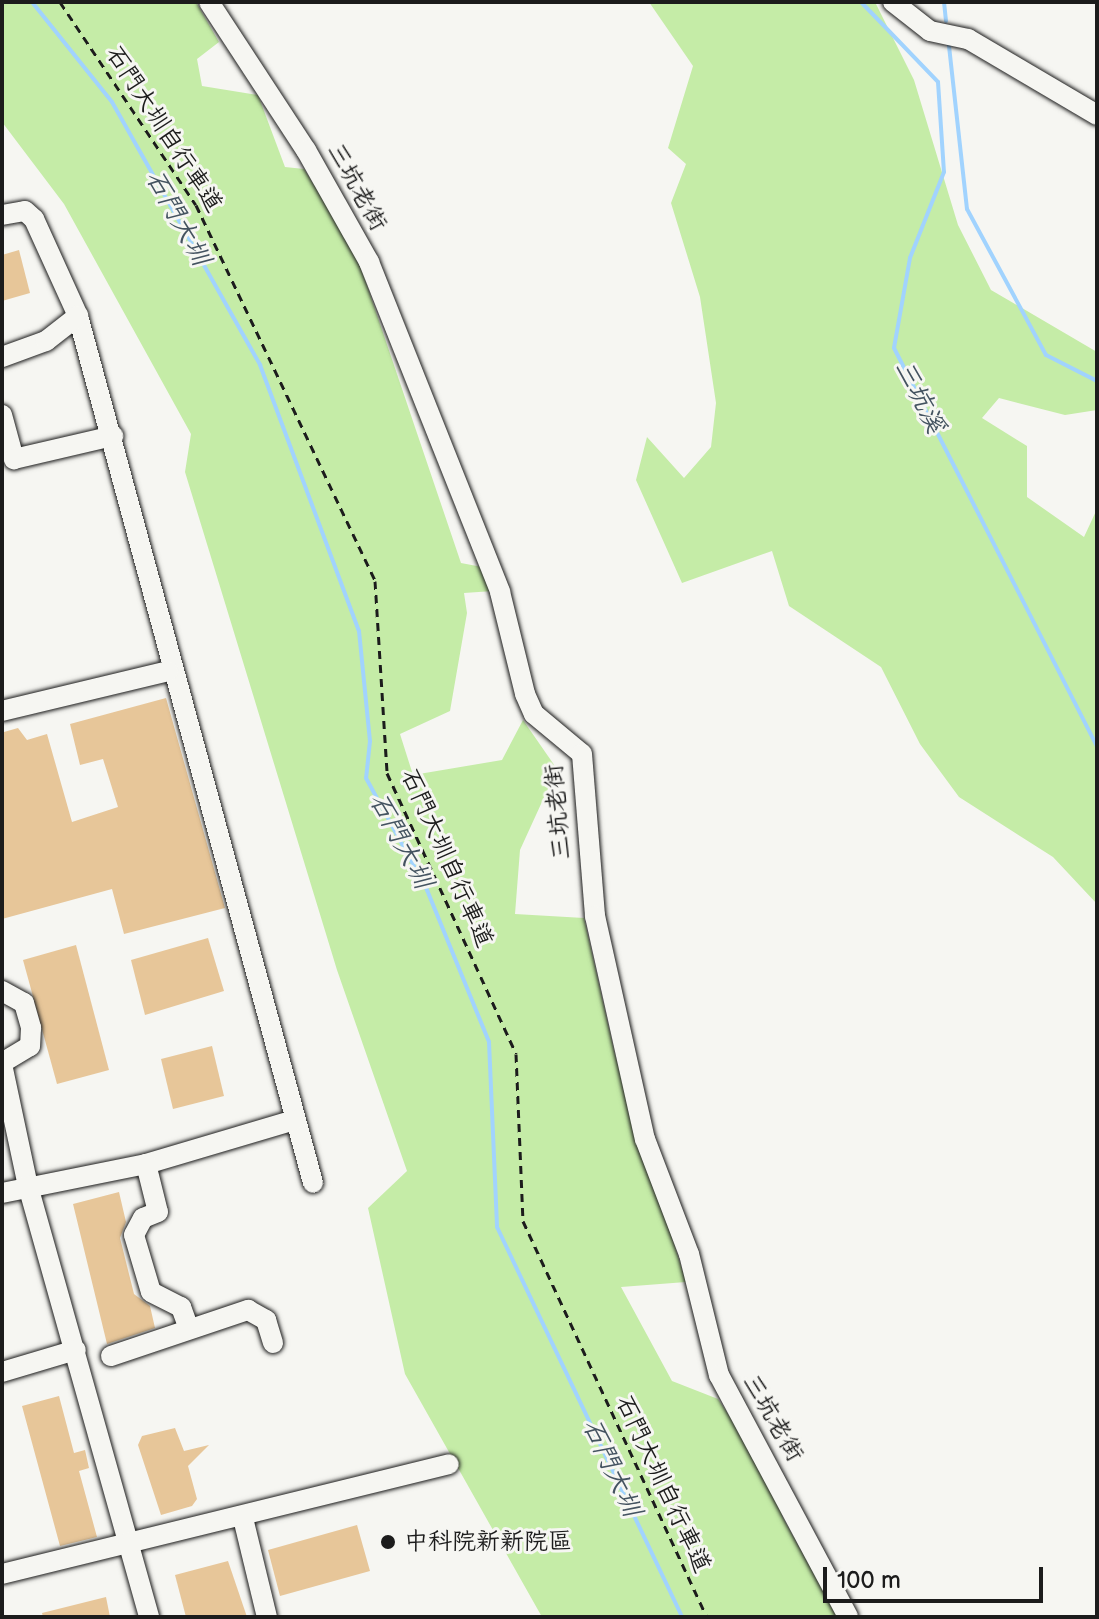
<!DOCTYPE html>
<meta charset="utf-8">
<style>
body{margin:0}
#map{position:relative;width:1099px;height:1619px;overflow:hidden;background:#f6f6f2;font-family:"Balsamiq Sans","LXGW WenKai TC",sans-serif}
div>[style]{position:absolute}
.green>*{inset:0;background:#c5eca7}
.stream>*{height:4px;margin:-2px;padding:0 2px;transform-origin:2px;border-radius:2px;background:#a1d3fe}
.building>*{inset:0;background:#e7c699}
.path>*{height:3px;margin-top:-1.5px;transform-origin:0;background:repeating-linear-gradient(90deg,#1c1c1c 0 8px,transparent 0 14px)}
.roads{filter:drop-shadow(0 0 2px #1c1c1c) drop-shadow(0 0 2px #1c1c1c)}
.minor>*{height:20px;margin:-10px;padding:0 10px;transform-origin:10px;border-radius:10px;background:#f6f6f2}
.dots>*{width:22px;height:22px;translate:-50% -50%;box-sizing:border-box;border:4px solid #f6f6f2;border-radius:50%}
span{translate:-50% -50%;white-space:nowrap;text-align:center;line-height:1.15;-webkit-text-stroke:6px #f6f6f2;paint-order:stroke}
.street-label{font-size:24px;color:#1c1c1c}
.poi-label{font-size:24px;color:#1c1c1c}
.left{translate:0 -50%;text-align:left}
.water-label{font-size:26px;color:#445360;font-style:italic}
.frame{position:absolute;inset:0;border:4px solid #1c1c1c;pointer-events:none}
.scale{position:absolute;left:823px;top:1567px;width:220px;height:36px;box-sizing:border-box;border:4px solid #1c1c1c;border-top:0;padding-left:10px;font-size:24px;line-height:28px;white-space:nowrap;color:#1c1c1c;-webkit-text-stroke:6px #f6f6f2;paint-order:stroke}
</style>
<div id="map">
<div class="green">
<div style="clip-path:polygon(2px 2px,196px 2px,219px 42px,197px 59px,202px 86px,258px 95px,285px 167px,304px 169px,355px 250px,461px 563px,482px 567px,493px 591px,464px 593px,467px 613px,450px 711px,400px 734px,413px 775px,502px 760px,523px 720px,557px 769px,520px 850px,515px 914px,584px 918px,615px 1055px,686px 1282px,621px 1287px,672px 1381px,718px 1399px,768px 1473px,783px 1518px,838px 1617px,542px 1617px,405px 1374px,368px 1208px,407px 1171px,337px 970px,185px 472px,191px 434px,64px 204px,2px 122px)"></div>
<div style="clip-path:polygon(649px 2px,875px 2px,914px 80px,958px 225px,991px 290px,1097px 352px,1097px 410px,1065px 415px,999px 398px,982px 418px,1027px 446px,1027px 497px,1084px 537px,1097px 509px,1097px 904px,1053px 857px,959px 797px,920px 744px,881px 667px,789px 606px,772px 551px,682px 583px,636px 480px,647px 437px,684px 478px,711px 447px,716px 403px,700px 297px,671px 203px,686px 164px,668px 148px,693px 66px)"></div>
</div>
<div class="stream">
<div style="left:32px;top:2px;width:128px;rotate:51.3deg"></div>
<div style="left:112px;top:102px;width:302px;rotate:60.6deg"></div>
<div style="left:260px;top:365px;width:284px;rotate:69.6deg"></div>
<div style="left:359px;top:631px;width:111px;rotate:84.3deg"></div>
<div style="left:370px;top:741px;width:37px;rotate:96deg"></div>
<div style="left:366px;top:778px;width:128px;rotate:61.4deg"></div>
<div style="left:427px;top:890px;width:164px;rotate:67.8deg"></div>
<div style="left:489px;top:1042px;width:185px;rotate:87.5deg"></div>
<div style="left:497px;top:1227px;width:432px;rotate:64.6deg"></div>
<div style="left:861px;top:2px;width:111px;rotate:46.1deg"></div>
<div style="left:938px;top:82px;width:90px;rotate:86.2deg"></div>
<div style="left:944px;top:172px;width:92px;rotate:111.6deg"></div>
<div style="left:910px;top:258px;width:91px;rotate:100.1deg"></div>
<div style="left:894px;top:348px;width:448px;rotate:63deg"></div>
<div style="left:944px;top:2px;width:19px;rotate:84deg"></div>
<div style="left:949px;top:46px;width:164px;rotate:83.7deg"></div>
<div style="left:967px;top:209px;width:166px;rotate:61.6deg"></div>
<div style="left:1046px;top:355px;width:57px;rotate:27deg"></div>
</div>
<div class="building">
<div style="clip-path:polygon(19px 250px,30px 293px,2px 301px,2px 255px)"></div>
<div style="clip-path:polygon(166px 698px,225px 908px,124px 934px,112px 889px,2px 919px,4px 732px,18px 728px,27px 740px,47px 734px,72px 822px,118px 807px,103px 759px,80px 765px,70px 724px)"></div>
<div style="clip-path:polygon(208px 938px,224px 991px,145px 1015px,131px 960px)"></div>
<div style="clip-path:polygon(76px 945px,109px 1070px,57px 1084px,23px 960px)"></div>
<div style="clip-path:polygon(212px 1046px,224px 1096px,173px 1109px,161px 1059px)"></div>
<div style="clip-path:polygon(119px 1192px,126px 1222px,120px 1238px,134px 1294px,150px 1306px,155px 1328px,107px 1344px,73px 1204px)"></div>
<div style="clip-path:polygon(59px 1396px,74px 1453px,85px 1450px,89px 1468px,79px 1471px,97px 1537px,60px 1546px,22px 1406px)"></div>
<div style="clip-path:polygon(175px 1428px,184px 1451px,209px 1445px,188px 1466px,197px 1499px,192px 1506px,161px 1515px,138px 1445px,142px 1436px)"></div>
<div style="clip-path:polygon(357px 1525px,370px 1571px,280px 1596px,268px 1550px)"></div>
<div style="clip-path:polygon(228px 1561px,247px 1617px,186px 1617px,175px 1575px)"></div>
<div style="clip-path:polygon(106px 1597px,110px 1617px,43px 1617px,42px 1613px)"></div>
</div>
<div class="path">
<div style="left:60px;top:2px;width:244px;rotate:56.2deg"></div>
<div style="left:196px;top:205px;width:416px;rotate:64.5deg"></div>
<div style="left:375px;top:581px;width:192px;rotate:86.4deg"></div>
<div style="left:387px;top:773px;width:309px;rotate:65.3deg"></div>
<div style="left:516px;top:1054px;width:167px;rotate:87.6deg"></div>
<div style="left:523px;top:1221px;width:437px;rotate:65.1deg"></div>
</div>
<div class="roads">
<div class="minor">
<div style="left:209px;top:2px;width:177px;rotate:56.8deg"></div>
<div style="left:306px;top:150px;width:129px;rotate:60.6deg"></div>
<div style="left:369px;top:262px;width:355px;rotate:68.3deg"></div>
<div style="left:500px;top:592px;width:105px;rotate:76.2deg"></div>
<div style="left:525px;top:694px;width:22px;rotate:66deg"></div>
<div style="left:534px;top:714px;width:62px;rotate:39.8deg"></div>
<div style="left:582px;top:754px;width:163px;rotate:85.4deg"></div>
<div style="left:595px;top:916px;width:229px;rotate:77.4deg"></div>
<div style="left:645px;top:1139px;width:123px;rotate:69.1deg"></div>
<div style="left:689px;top:1254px;width:125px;rotate:76.1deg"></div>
<div style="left:719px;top:1375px;width:274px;rotate:61.9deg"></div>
<div style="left:893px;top:2px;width:47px;rotate:38.1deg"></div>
<div style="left:930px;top:31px;width:39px;rotate:12deg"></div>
<div style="left:968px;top:39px;width:150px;rotate:30.5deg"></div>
<div style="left:2px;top:215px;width:23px;rotate:-10deg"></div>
<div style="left:25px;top:211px;width:12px;rotate:42deg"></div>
<div style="left:34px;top:219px;width:107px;rotate:65.6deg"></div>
<div style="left:78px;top:316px;width:898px;rotate:74.83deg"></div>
<div style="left:2px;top:357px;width:47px;rotate:-20deg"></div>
<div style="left:46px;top:341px;width:41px;rotate:-38deg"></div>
<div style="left:2px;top:415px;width:46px;rotate:74.7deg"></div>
<div style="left:14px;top:459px;width:102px;rotate:-13.1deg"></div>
<div style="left:2px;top:711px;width:171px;rotate:-13.5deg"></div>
<div style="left:2px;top:991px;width:25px;rotate:29deg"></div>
<div style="left:24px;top:1003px;width:26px;rotate:74deg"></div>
<div style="left:31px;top:1028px;width:18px;rotate:93deg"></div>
<div style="left:30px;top:1046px;width:33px;rotate:149deg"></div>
<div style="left:2px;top:1064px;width:125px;rotate:78deg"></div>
<div style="left:28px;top:1186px;width:448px;rotate:74.3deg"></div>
<div style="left:146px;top:1164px;width:155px;rotate:-16.5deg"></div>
<div style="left:2px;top:1193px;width:147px;rotate:-11.4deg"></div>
<div style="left:146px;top:1164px;width:49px;rotate:76deg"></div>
<div style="left:158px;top:1212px;width:16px;rotate:158deg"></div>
<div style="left:143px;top:1218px;width:19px;rotate:118deg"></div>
<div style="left:134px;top:1235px;width:59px;rotate:73.4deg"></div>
<div style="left:151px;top:1292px;width:34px;rotate:27deg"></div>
<div style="left:181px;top:1307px;width:23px;rotate:70deg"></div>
<div style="left:111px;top:1356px;width:145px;rotate:-18.6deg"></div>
<div style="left:248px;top:1310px;width:21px;rotate:29deg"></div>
<div style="left:266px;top:1320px;width:24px;rotate:73deg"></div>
<div style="left:2px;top:1372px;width:77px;rotate:-16.6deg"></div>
<div style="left:243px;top:1518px;width:102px;rotate:76.4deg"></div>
<div style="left:2px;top:1574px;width:460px;rotate:-13.8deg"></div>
</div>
</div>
<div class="dots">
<div style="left:388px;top:1542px;background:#1c1c1c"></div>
</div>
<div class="street-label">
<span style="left:164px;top:129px;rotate:57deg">石門大圳自行車道</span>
<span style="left:357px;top:187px;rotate:61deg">三坑老街</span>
<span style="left:558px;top:812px;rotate:-95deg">三坑老街</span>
<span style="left:447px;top:858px;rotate:66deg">石門大圳自行車道</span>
<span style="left:773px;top:1418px;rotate:60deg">三坑老街</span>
<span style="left:663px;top:1484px;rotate:65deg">石門大圳自行車道</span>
</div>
<div class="poi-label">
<span class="left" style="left:404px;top:1542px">中科院新新院區</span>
</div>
<div class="water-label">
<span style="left:177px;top:218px;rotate:61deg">石門大圳</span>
<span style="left:919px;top:397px;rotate:63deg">三坑溪</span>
<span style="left:400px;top:841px;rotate:62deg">石門大圳</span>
<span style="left:611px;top:1468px;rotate:65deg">石門大圳</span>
</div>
<div class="frame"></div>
<div class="scale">100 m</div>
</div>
